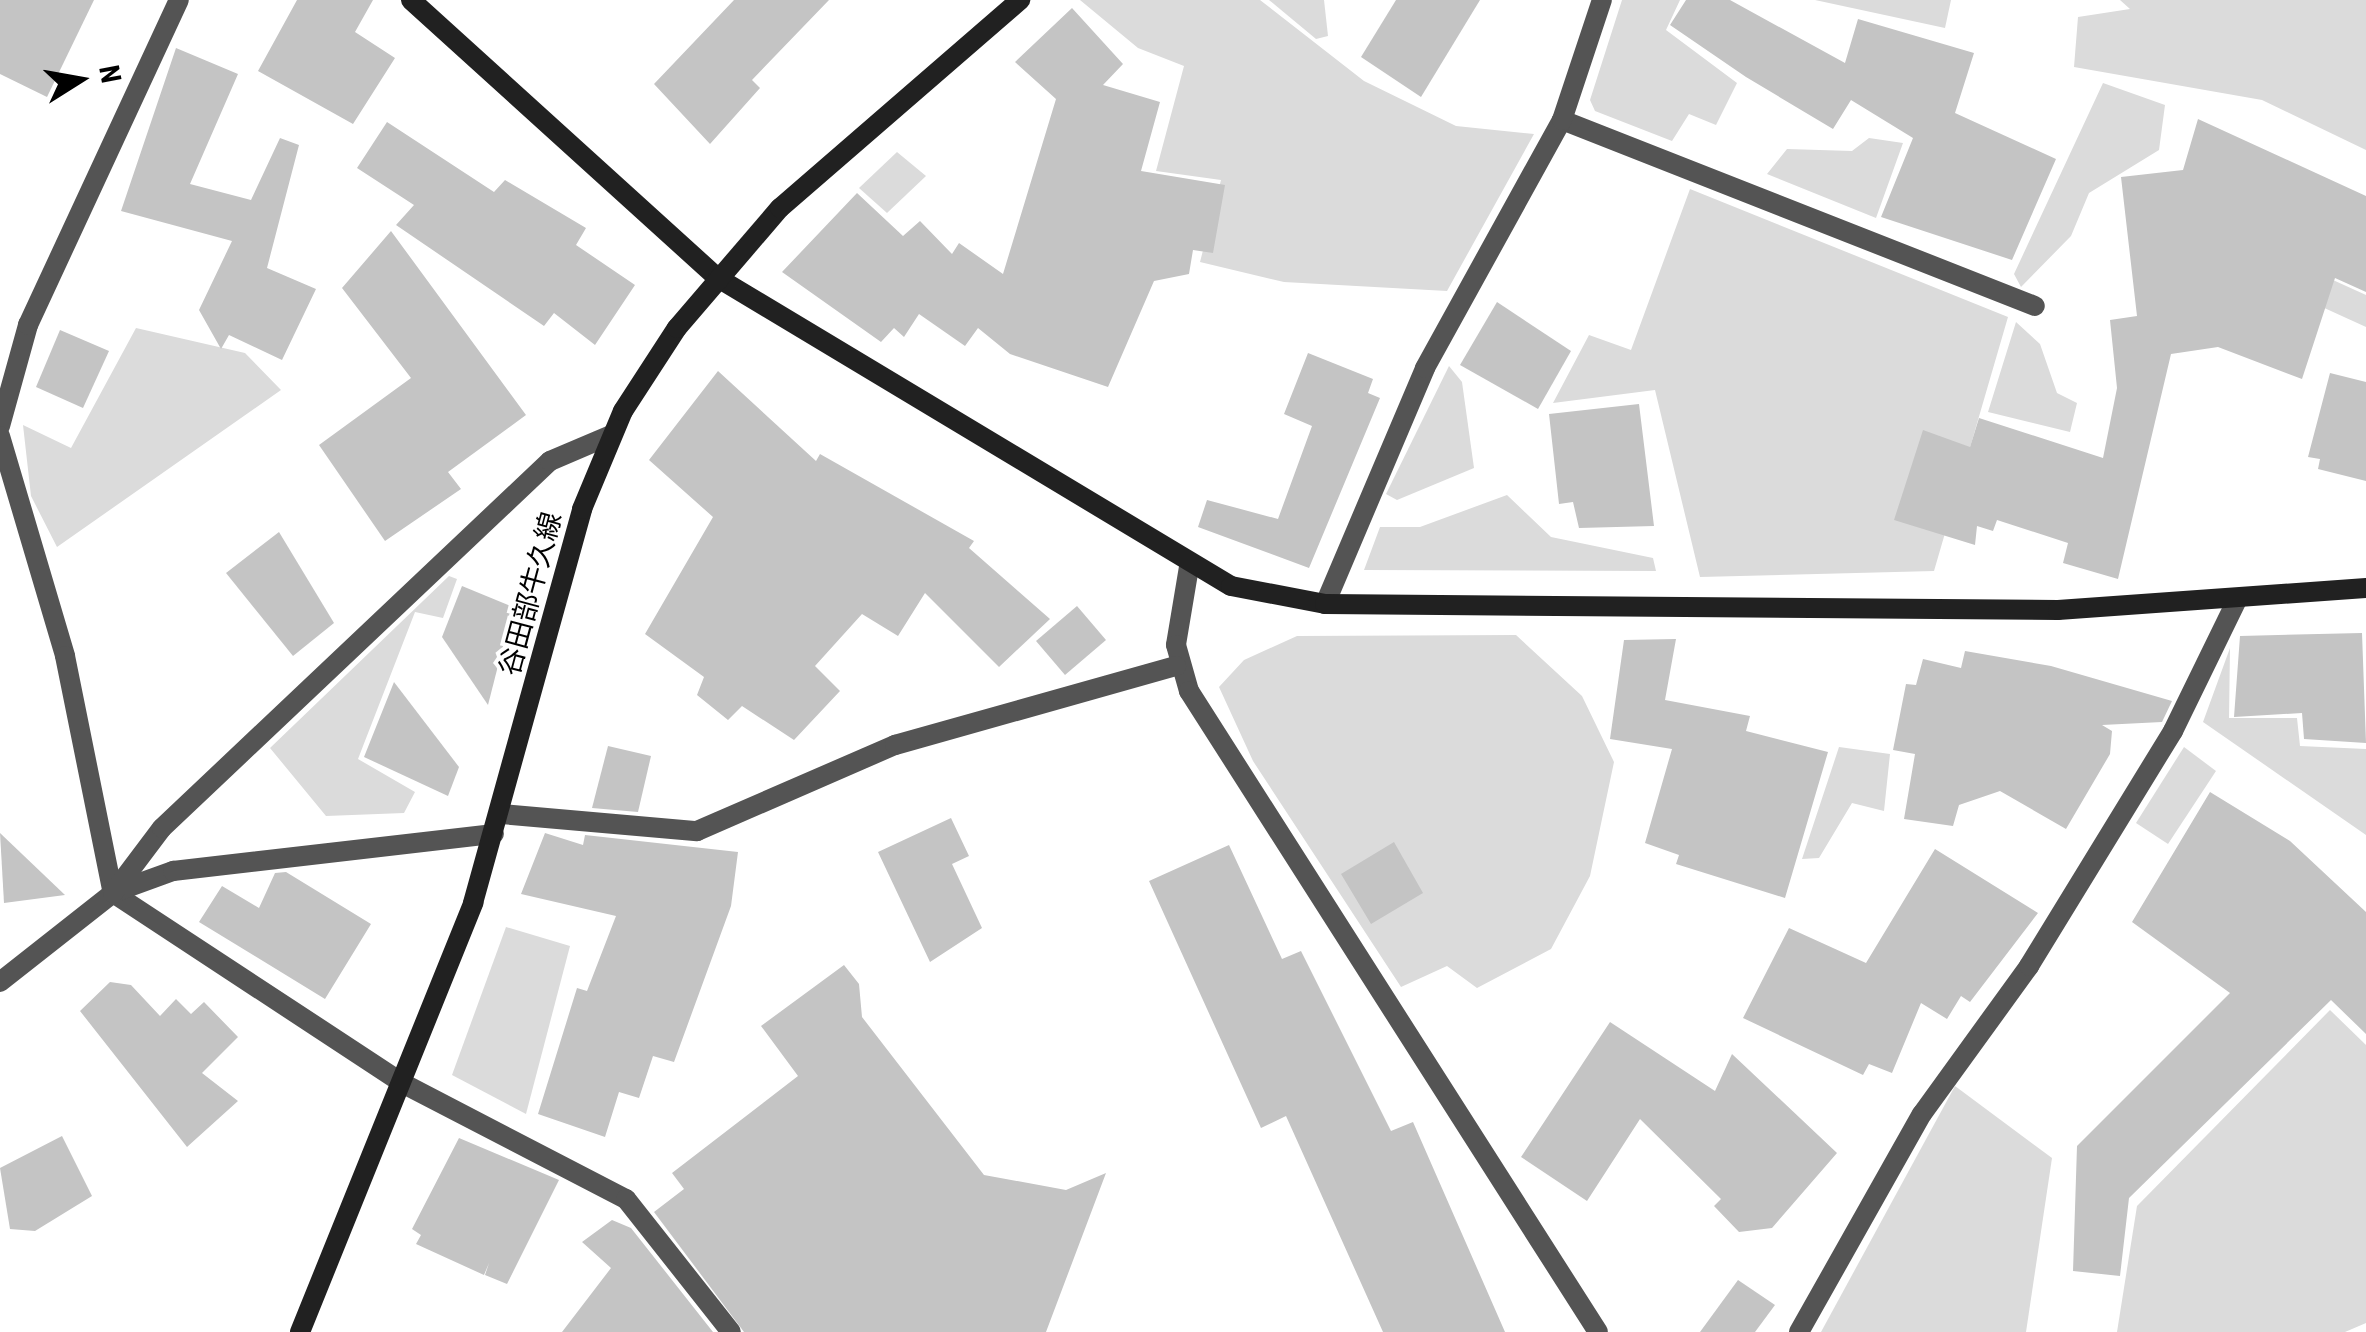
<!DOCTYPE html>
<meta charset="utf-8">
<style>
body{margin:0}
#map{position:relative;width:2366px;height:1332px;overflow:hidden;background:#fff;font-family:"Roboto Condensed","Noto Sans JP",sans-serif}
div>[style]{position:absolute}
.green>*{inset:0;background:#dbdbdb}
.building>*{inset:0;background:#c4c4c4}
.street>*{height:20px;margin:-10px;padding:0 10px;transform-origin:10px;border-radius:10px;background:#545454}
.secondary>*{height:20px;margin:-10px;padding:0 10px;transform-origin:10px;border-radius:10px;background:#212121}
span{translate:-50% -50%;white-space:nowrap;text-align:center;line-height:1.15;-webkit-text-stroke:8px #fff;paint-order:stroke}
.street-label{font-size:28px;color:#000}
.north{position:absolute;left:30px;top:30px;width:100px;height:100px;-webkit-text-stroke:8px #fff;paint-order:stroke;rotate:79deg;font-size:28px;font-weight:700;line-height:40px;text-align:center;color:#000}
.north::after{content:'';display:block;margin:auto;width:35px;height:45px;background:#000;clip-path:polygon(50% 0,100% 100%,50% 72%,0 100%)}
</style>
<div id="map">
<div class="green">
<div style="clip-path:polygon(1080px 0,1260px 0,1364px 81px,1456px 126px,1534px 134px,1447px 291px,1284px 282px,1200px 262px,1221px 180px,1156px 171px,1184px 66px,1138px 48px)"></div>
<div style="clip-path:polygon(1269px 0,1324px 0,1328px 36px,1316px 39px)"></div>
<div style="clip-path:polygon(1622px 0,1680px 0,1666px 30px,1737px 83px,1716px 125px,1689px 114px,1672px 141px,1595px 111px,1590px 100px)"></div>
<div style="clip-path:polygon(1815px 0,1951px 0,1945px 28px)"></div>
<div style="clip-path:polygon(2120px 0,2366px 0,2366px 150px,2262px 100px,2074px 67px,2078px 17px,2130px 9px)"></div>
<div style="clip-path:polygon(2103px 83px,2165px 105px,2159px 150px,2089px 193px,2071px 236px,2021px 287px,2014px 274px)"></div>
<div style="clip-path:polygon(1869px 138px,1903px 143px,1876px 218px,1767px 174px,1787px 149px,1852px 151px)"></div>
<div style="clip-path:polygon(897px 152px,926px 176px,887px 213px,859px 188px)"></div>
<div style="clip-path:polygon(1690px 189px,2008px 317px,1934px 571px,1700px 577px,1655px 390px,1553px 403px,1589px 335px,1631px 350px)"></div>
<div style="clip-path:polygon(2229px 233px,2366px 295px,2366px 327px,2217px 259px)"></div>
<div style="clip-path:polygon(2016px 322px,2040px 344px,2057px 393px,2077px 403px,2070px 432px,1988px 412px)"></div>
<div style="clip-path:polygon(136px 328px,245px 353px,281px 390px,57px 547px,31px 496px,23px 425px,71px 448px)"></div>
<div style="clip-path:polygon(1449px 366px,1462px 382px,1474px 468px,1397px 500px,1386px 494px)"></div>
<div style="clip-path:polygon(1507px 495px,1551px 537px,1653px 558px,1656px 571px,1364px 570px,1380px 527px,1420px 527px)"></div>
<div style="clip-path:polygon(449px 576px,457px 579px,443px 618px,415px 612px,358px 759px,415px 792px,404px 813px,326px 816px,270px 748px)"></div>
<div style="clip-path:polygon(1516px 635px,1582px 696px,1614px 762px,1590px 876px,1551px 949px,1477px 988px,1447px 966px,1401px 987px,1253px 761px,1219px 687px,1244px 660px,1297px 636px)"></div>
<div style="clip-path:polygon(2230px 648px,2229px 718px,2297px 718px,2300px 746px,2366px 749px,2366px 835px,2203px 722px)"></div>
<div style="clip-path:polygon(1839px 747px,1890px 754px,1884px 811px,1852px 803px,1819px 858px,1802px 859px)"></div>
<div style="clip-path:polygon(2184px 747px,2216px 771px,2168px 844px,2136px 823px)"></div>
<div style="clip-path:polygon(506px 927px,570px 946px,526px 1114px,452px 1075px)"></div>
<div style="clip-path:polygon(2330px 1010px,2366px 1045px,2366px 1323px,2345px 1332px,2117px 1332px,2137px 1206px)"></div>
<div style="clip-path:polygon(1955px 1086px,2052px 1158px,2026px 1332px,1821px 1332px)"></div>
</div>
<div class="building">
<div style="clip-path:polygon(0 0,94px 0,47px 97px,0 74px)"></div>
<div style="clip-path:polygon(297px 0,373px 0,355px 32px,395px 58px,353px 124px,258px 71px)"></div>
<div style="clip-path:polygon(734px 0,829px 0,752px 80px,760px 88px,710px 144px,654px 84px)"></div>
<div style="clip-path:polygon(1396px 0,1480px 0,1421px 97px,1361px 57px)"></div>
<div style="clip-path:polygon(1686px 0,1730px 0,1845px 63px,1858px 19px,1974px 53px,1955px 113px,2056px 159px,2012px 260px,1881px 217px,1913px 138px,1851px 100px,1833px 129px,1746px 77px,1670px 25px)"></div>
<div style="clip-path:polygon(1072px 8px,1123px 64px,1103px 85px,1160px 102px,1141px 171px,1225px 185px,1213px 253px,1193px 250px,1189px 274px,1154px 281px,1108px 387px,1010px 354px,978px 328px,965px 346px,919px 314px,904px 337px,894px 328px,881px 342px,782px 272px,857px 193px,903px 236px,920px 221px,952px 254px,959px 243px,1003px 274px,1056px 99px,1015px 62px)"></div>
<div style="clip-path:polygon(176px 48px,238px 74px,190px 184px,251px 200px,280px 138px,299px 145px,267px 268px,316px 289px,282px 360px,229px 335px,221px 349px,199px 310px,232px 241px,121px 211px)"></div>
<div style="clip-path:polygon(2198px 119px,2366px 196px,2366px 292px,2335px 278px,2302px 379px,2218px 347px,2171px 354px,2118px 579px,2063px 563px,2068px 543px,1997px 520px,1993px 531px,1977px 526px,1975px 545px,1894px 520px,1923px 430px,1970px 447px,1979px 418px,2103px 458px,2117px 388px,2110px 320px,2137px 316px,2121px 177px,2183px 170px)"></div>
<div style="clip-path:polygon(387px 122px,494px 192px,505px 180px,586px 228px,576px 245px,635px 285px,595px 345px,554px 313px,544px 326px,396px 225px,414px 205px,357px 168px)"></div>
<div style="clip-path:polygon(391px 231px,526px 415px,448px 472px,461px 489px,385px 541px,319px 445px,411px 378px,342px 288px)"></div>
<div style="clip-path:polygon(1497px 302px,1571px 351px,1538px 409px,1460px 365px)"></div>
<div style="clip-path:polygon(60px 330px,109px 351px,83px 408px,36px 387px)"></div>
<div style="clip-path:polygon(1308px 353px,1373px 379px,1368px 393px,1380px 398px,1309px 568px,1198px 527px,1207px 500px,1278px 519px,1312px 426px,1284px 414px)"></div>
<div style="clip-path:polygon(718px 371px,816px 461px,820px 454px,974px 541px,969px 548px,1050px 619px,999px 667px,925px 593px,898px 636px,862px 614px,815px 666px,840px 691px,794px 740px,742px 706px,728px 720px,697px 695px,704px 677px,645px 634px,713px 517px,649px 460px)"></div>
<div style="clip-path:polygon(2330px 373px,2366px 382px,2366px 481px,2318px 469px,2320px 459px,2308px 457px)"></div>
<div style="clip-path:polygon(1639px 404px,1654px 526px,1579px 528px,1573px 502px,1559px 504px,1549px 414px)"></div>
<div style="clip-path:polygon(279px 532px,334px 623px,293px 656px,226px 573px)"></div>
<div style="clip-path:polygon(462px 586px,513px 607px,488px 705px,442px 637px)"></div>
<div style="clip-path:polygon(1077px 606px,1106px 640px,1065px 675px,1036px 641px)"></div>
<div style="clip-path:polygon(2362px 633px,2366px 743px,2304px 739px,2302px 713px,2234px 717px,2240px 636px)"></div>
<div style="clip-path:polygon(1676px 639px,1665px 700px,1750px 716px,1746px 731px,1828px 752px,1785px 898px,1676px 864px,1679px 855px,1645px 843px,1672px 749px,1610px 739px,1624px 640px)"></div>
<div style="clip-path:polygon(1965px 651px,2051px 666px,2172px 701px,2162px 722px,2102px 725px,2112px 731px,2110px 754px,2066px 829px,2000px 791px,1959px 805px,1953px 826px,1904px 819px,1915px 754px,1893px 750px,1906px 684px,1916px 685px,1923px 659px,1961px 668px)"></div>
<div style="clip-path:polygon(394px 682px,459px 767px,448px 796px,364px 757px)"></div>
<div style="clip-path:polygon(608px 746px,651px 756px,638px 812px,592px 808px)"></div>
<div style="clip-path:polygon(2210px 792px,2290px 841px,2366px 912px,2366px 1034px,2331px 1000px,2129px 1198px,2120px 1276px,2073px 1271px,2077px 1146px,2230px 993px,2132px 922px)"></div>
<div style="clip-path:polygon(951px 818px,969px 856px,952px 864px,982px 928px,930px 962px,878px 852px)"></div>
<div style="clip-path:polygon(0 833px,65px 895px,4px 903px)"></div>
<div style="clip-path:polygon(545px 833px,583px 845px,585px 835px,738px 852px,731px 906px,674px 1062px,653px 1056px,639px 1098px,619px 1092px,605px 1137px,538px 1114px,577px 988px,587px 991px,616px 916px,521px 894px)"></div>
<div style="clip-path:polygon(1394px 842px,1423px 893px,1371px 924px,1341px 874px)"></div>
<div style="clip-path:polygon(1229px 845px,1282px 959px,1301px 951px,1391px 1131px,1413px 1122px,1505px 1332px,1383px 1332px,1286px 1116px,1261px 1128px,1149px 881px)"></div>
<div style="clip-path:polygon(1935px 849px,2038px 913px,1970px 1002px,1961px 996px,1947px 1019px,1921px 1003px,1892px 1073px,1869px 1064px,1863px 1075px,1743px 1018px,1789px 928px,1866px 963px)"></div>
<div style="clip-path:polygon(286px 872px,371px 924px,325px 999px,199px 922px,222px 886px,259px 908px,275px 873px)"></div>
<div style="clip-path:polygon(844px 965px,859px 984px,862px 1017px,984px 1175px,1066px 1190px,1106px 1173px,1046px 1332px,744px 1332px,654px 1212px,684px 1189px,672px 1173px,798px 1076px,761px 1026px)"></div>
<div style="clip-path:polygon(110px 982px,131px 985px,160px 1016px,176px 999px,191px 1014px,204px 1002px,238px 1037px,202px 1073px,238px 1101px,187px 1147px,80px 1011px)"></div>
<div style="clip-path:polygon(1610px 1022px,1715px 1091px,1732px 1054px,1837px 1153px,1772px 1228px,1739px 1232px,1714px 1206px,1721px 1199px,1640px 1119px,1587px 1201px,1521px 1157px)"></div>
<div style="clip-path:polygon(62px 1136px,92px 1196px,35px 1231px,10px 1229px,0 1168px)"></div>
<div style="clip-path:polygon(459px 1138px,559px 1180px,507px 1284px,485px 1275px,489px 1263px,484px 1275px,416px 1244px,421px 1235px,412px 1229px)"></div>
<div style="clip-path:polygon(612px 1220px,631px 1228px,713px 1332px,562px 1332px,611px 1268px,582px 1242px)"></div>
<div style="clip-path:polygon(1738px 1280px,1775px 1305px,1755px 1332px,1700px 1332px)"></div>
</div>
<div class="street">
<div style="left:1562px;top:120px;width:508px;rotate:21.47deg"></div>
<div style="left:0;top:426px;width:105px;rotate:-74.5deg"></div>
<div style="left:28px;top:325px;width:358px;rotate:-65.1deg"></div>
<div style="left:0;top:436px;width:229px;rotate:73.5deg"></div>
<div style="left:65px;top:656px;width:242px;rotate:78.6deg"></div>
<div style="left:113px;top:893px;width:348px;rotate:33.3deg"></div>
<div style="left:404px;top:1084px;width:250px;rotate:27.4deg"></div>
<div style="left:626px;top:1199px;width:169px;rotate:51.7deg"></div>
<div style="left:1189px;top:567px;width:79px;rotate:99.5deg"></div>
<div style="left:1176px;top:645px;width:48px;rotate:74.2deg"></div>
<div style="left:1189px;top:691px;width:760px;rotate:57.46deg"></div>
<div style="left:1325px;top:604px;width:256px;rotate:-67deg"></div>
<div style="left:1425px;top:368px;width:283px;rotate:-61.1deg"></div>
<div style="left:1562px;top:120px;width:126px;rotate:-71.6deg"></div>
<div style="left:501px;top:814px;width:197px;rotate:5deg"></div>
<div style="left:697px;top:831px;width:216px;rotate:-23.5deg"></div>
<div style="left:895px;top:745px;width:292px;rotate:-15.7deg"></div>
<div style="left:115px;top:892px;width:62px;rotate:-19.9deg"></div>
<div style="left:173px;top:871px;width:323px;rotate:-6.6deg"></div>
<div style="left:0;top:982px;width:144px;rotate:-38.2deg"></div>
<div style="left:113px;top:893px;width:81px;rotate:-53deg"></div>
<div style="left:162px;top:828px;width:534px;rotate:-43.41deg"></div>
<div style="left:550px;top:461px;width:66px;rotate:-23.1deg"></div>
<div style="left:1799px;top:1332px;width:250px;rotate:-60.6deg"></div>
<div style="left:1922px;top:1114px;width:183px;rotate:-54.1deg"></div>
<div style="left:2029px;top:966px;width:276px;rotate:-58.5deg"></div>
<div style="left:2173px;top:731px;width:144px;rotate:-64deg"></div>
</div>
<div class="secondary">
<div style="left:411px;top:0;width:414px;rotate:42.2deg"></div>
<div style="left:718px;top:278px;width:598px;rotate:30.98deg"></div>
<div style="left:1231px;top:586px;width:96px;rotate:10.8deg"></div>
<div style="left:1325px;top:604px;width:733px;rotate:0.47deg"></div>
<div style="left:2058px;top:610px;width:309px;rotate:-4.1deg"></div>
<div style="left:300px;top:1332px;width:463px;rotate:-68deg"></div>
<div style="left:473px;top:903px;width:409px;rotate:-74.5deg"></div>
<div style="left:582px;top:509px;width:106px;rotate:-67.3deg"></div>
<div style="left:623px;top:411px;width:99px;rotate:-57deg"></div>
<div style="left:677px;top:328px;width:158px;rotate:-49.4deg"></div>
<div style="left:780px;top:208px;width:318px;rotate:-40.9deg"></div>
</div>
<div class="street-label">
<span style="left:531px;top:594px;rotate:-75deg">谷田部牛久線</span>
</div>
<div class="north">N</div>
</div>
